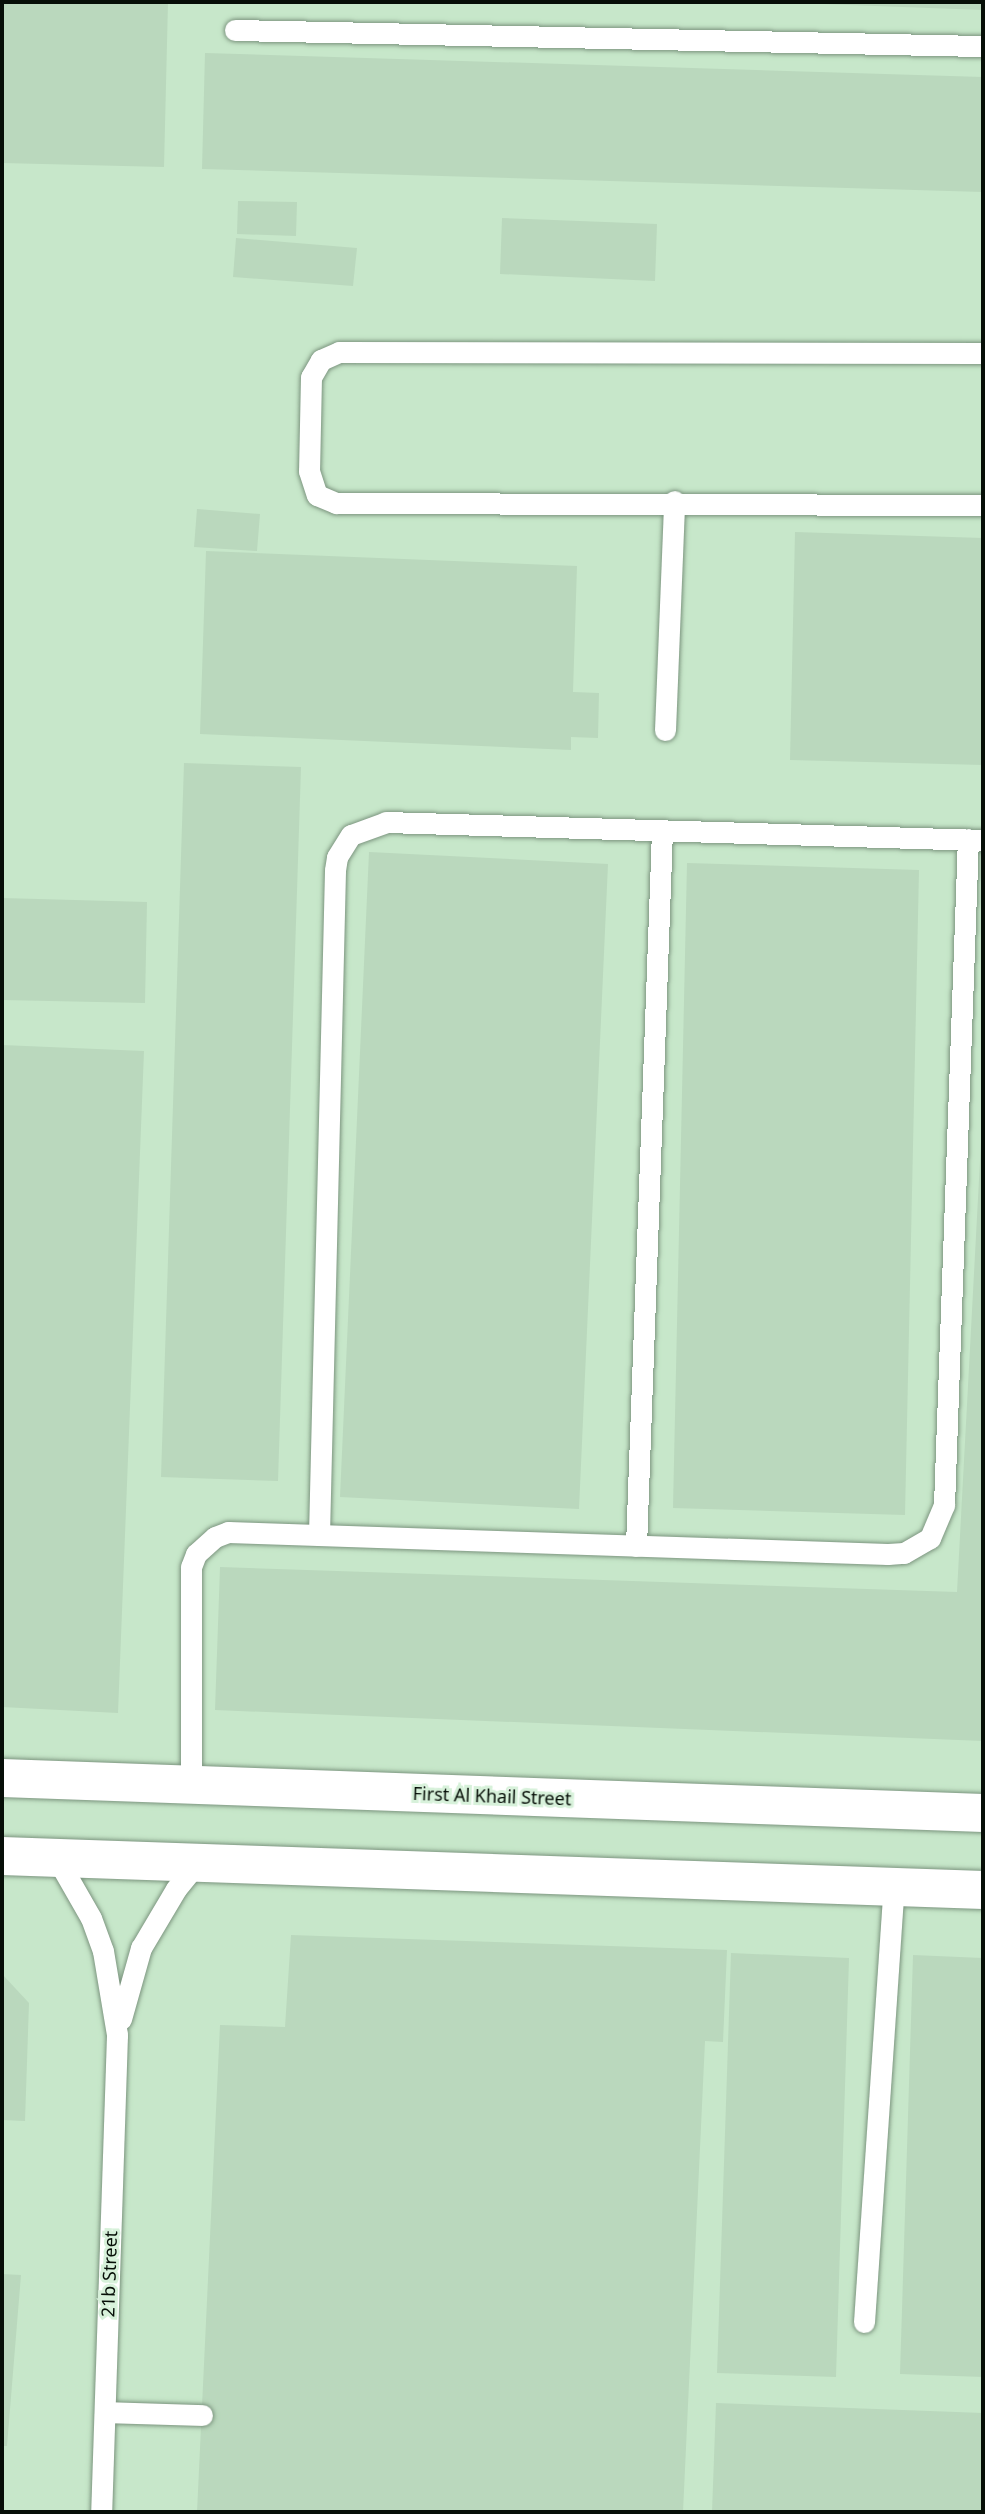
<!DOCTYPE html>
<style>
body{margin:0}
#map{position:relative;width:985px;height:2514px;overflow:hidden;background:#d7f1da;font-family:"Noto Sans",sans-serif}
div>[style]{position:absolute}
.built>*{inset:0;background:#c7e7ca}
.building>*{inset:0;background:#bad8bd}
.roads{filter:drop-shadow(0 0 2px #7c957f) drop-shadow(0 0 2px #7c957f)}
.service>*{height:21px;margin:-10.5px;padding:0 10.5px;transform-origin:10.5px;border-radius:10.5px;background:#fff}
.secondary>*{height:38px;margin:-19px;padding:0 19px;transform-origin:19px;border-radius:19px;background:#fff}
span{translate:-50% -50%;white-space:nowrap;text-align:center;line-height:1.15;-webkit-text-stroke:6px #d7f1da;paint-order:stroke}
.street-label{font-size:18px;color:#060e07}
.frame{position:absolute;inset:0;border:4px solid #060e07;pointer-events:none}
</style>
<div id="map">
<div class="built">
<div style="clip-path:polygon(2px 2px,983px 2px,983px 2512px,2px 2512px)"></div>
</div>
<div class="building">
<div style="clip-path:polygon(2px 2px,168px 2px,164px 167px,2px 163px)"></div>
<div style="clip-path:polygon(822px 2px,983px 2px,983px 10px,822px 4px)"></div>
<div style="clip-path:polygon(205px 53px,983px 77px,983px 192px,202px 169px)"></div>
<div style="clip-path:polygon(238px 201px,297px 202px,296px 236px,237px 234px)"></div>
<div style="clip-path:polygon(502px 218px,657px 224px,655px 281px,500px 274px)"></div>
<div style="clip-path:polygon(236px 238px,357px 248px,353px 286px,233px 277px)"></div>
<div style="clip-path:polygon(197px 509px,260px 514px,257px 551px,194px 547px)"></div>
<div style="clip-path:polygon(795px 532px,983px 538px,983px 765px,790px 760px)"></div>
<div style="clip-path:polygon(206px 551px,577px 566px,573px 692px,599px 693px,598px 738px,571px 737px,571px 750px,200px 734px)"></div>
<div style="clip-path:polygon(184px 763px,301px 767px,278px 1481px,161px 1477px)"></div>
<div style="clip-path:polygon(369px 852px,608px 864px,579px 1509px,340px 1497px)"></div>
<div style="clip-path:polygon(687px 863px,919px 870px,905px 1515px,673px 1508px)"></div>
<div style="clip-path:polygon(2px 898px,147px 902px,145px 1003px,2px 1000px)"></div>
<div style="clip-path:polygon(2px 1045px,144px 1051px,118px 1713px,2px 1707px)"></div>
<div style="clip-path:polygon(981px 1142px,983px 1741px,215px 1710px,220px 1567px,957px 1592px)"></div>
<div style="clip-path:polygon(291px 1935px,727px 1950px,723px 2042px,705px 2041px,683px 2512px,197px 2512px,220px 2025px,285px 2027px)"></div>
<div style="clip-path:polygon(731px 1953px,849px 1958px,836px 2377px,717px 2373px)"></div>
<div style="clip-path:polygon(913px 1955px,983px 1958px,983px 2377px,900px 2374px)"></div>
<div style="clip-path:polygon(2px 1974px,29px 2003px,25px 2121px,2px 2120px)"></div>
<div style="clip-path:polygon(2px 2274px,21px 2275px,7px 2446px,2px 2446px)"></div>
<div style="clip-path:polygon(716px 2403px,983px 2413px,983px 2512px,712px 2512px)"></div>
</div>
<div class="roads">
<div class="service">
<div style="left:235px;top:30px;width:748px;rotate:1.23deg"></div>
<div style="left:983px;top:353px;width:644px;rotate:-179.91deg"></div>
<div style="left:339px;top:352px;width:20px;rotate:156deg"></div>
<div style="left:321px;top:360px;width:20px;rotate:120deg"></div>
<div style="left:311px;top:377px;width:94px;rotate:91.2deg"></div>
<div style="left:309px;top:471px;width:25px;rotate:72deg"></div>
<div style="left:317px;top:495px;width:21px;rotate:23deg"></div>
<div style="left:336px;top:503px;width:647px;rotate:0.18deg"></div>
<div style="left:665px;top:730px;width:229px;rotate:-87.7deg"></div>
<div style="left:319px;top:1535px;width:665px;rotate:-88.62deg"></div>
<div style="left:335px;top:870px;width:13px;rotate:-81deg"></div>
<div style="left:337px;top:857px;width:26px;rotate:-58deg"></div>
<div style="left:351px;top:835px;width:37px;rotate:-20deg"></div>
<div style="left:386px;top:822px;width:597px;rotate:1.73deg"></div>
<div style="left:636px;top:1546px;width:716px;rotate:-87.92deg"></div>
<div style="left:191px;top:1785px;width:218px;rotate:-90deg"></div>
<div style="left:191px;top:1567px;width:14px;rotate:-69deg"></div>
<div style="left:196px;top:1554px;width:25px;rotate:-42deg"></div>
<div style="left:215px;top:1537px;width:14px;rotate:-21deg"></div>
<div style="left:228px;top:1532px;width:660px;rotate:1.91deg"></div>
<div style="left:888px;top:1554px;width:16px;rotate:-4deg"></div>
<div style="left:904px;top:1553px;width:30px;rotate:-30deg"></div>
<div style="left:930px;top:1538px;width:36px;rotate:-67deg"></div>
<div style="left:944px;top:1505px;width:666px;rotate:-87.94deg"></div>
<div style="left:56px;top:1857px;width:70px;rotate:60.2deg"></div>
<div style="left:91px;top:1918px;width:35px;rotate:70deg"></div>
<div style="left:103px;top:1951px;width:85px;rotate:80.5deg"></div>
<div style="left:117px;top:2035px;width:477px;rotate:91.9deg"></div>
<div style="left:121px;top:2019px;width:74px;rotate:-74.3deg"></div>
<div style="left:141px;top:1948px;width:69px;rotate:-59.3deg"></div>
<div style="left:176px;top:1889px;width:33px;rotate:-51deg"></div>
<div style="left:864px;top:2322px;width:438px;rotate:-86.1deg"></div>
<div style="left:105px;top:2412px;width:97px;rotate:1.8deg"></div>
</div>
<div class="secondary">
<div style="left:2px;top:1778px;width:982px;rotate:2.04deg"></div>
<div style="left:2px;top:1856px;width:982px;rotate:1.98deg"></div>
</div>
</div>
<div class="street-label">
<span style="left:492px;top:1796px;rotate:2deg">First Al Khail Street</span>
<span style="left:109px;top:2274px;rotate:-88deg">21b Street</span>
</div>
<div class="frame"></div>
</div>
